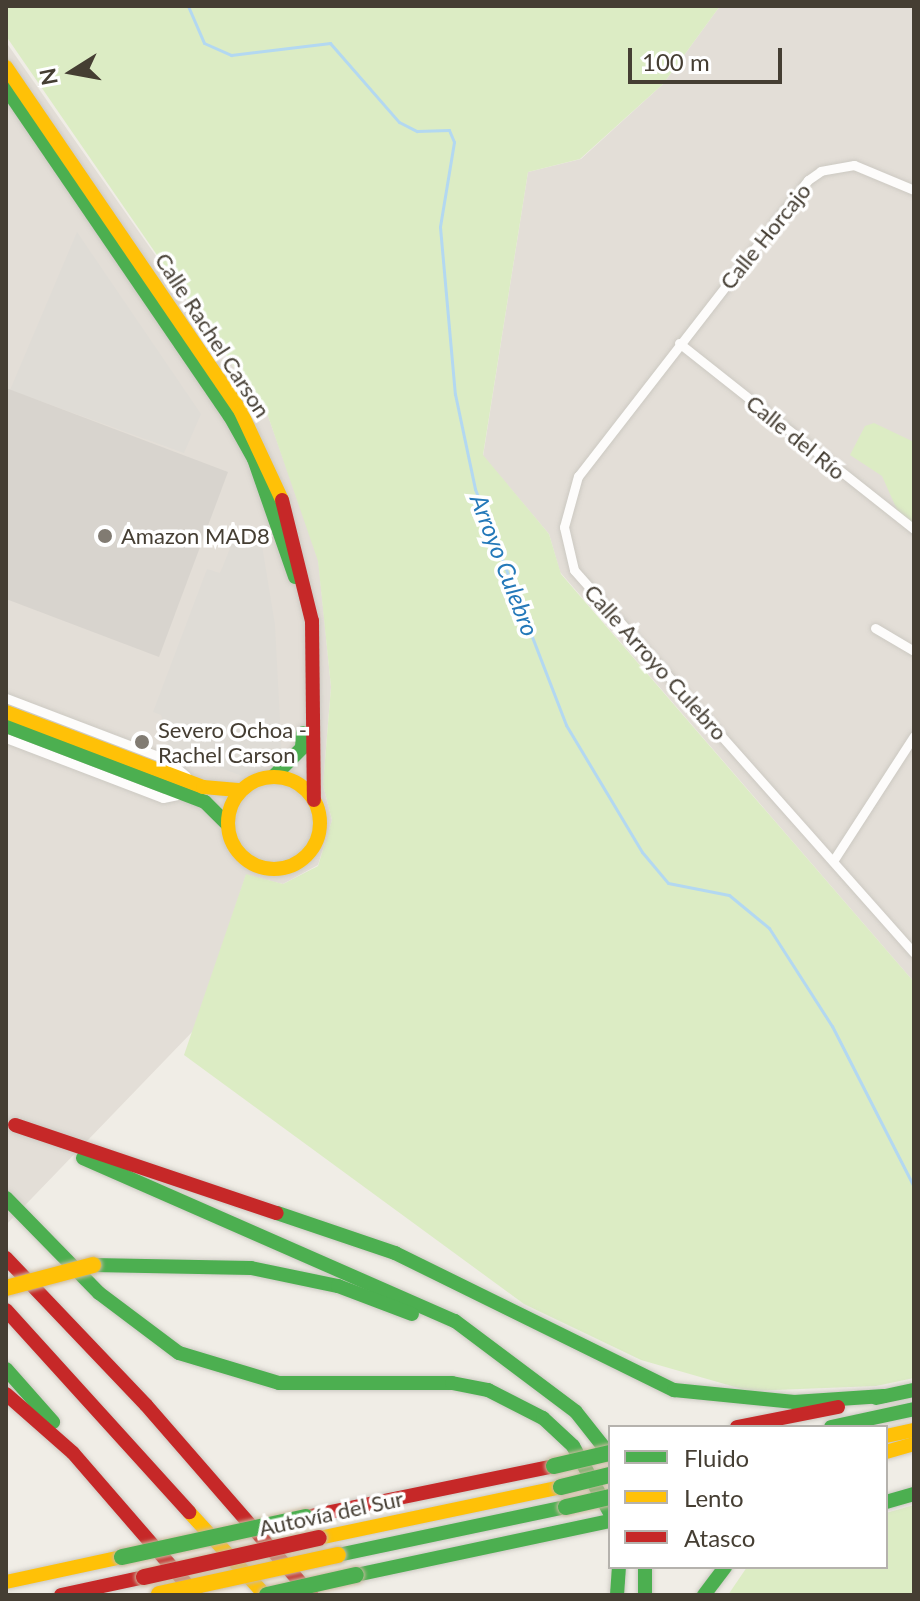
<!DOCTYPE html>
<meta charset="utf-8">
<style>
body{margin:0}
#map{position:relative;width:920px;height:1601px;overflow:hidden;background:#f0ede6;font-family:Lato,sans-serif}
div>[style]{position:absolute}
.industrial>*{inset:0;background:#e3ded7}
.green>*{inset:0;background:#dcecc4}
.parking>*{inset:0;background:#dfdcd6}
.stream>*{height:3px;margin:-1.5px;padding:0 1.5px;transform-origin:1.5px;border-radius:1.5px;background:#b3d8f1}
.building>*{inset:0;background:#d8d4ce}
.roads{filter:drop-shadow(0 0 2px #ccc9c2) drop-shadow(0 0 2px #ccc9c2)}
.street>*{height:9px;margin:-4.5px;padding:0 4.5px;transform-origin:4.5px;border-radius:4.5px;background:#fdfcfb}
.fast>*{height:14px;margin:-7px;padding:0 7px;transform-origin:7px;border-radius:7px;background:#4caf50}
.slow>*{height:14px;margin:-7px;padding:0 7px;transform-origin:7px;border-radius:7px;background:#ffc107}
.slow>.ring{margin:-7px;padding:0;box-sizing:content-box;background:none;border:14px solid #ffc107;border-radius:50%}
.jam>*{height:14px;margin:-7px;padding:0 7px;transform-origin:7px;border-radius:7px;background:#c62828}
.bridges{filter:drop-shadow(0 0 2px #cabaa0) drop-shadow(0 0 2px #cabaa0)}
.fast-bridge>*{height:16px;margin:-8px;padding:0 8px;transform-origin:8px;border-radius:8px;background:#4caf50}
.slow-bridge>*{height:16px;margin:-8px;padding:0 8px;transform-origin:8px;border-radius:8px;background:#ffc107}
.jam-bridge>*{height:16px;margin:-8px;padding:0 8px;transform-origin:8px;border-radius:8px;background:#c62828}
.dots>*{width:22px;height:22px;translate:-50% -50%;box-sizing:border-box;border:4px solid #fff;border-radius:50%}
span{translate:-50% -50%;white-space:nowrap;text-align:center;line-height:1.15;-webkit-text-stroke:7px #fff;paint-order:stroke}
.street-label{font-size:22px;color:#453e33}
.poi-label{font-size:22px;color:#453e33}
.left{translate:0 -50%;text-align:left}
.water-label{font-size:24px;color:#2479b9;font-style:italic}
.frame{position:absolute;inset:0;border:8px solid #453e33;pointer-events:none}
.legend{position:absolute;left:608px;top:1425px;width:280px;height:144px;box-sizing:border-box;background:#fff;border:2px solid #b5b2ad;margin:0;padding:10px 14px;list-style:none;font-size:24px;color:#453e33}
.legend li{display:flex;align-items:center;gap:16px;height:40px}
.legend b{width:40px;border:2px solid #b5b2ad}
.north{position:absolute;left:32px;top:32px;width:80px;height:80px;-webkit-text-stroke:6px #fff;paint-order:stroke;rotate:259deg;font-size:22px;font-weight:700;line-height:32px;text-align:center;color:#453e33}
.north::after{content:'';display:block;margin:auto;width:28px;height:36px;background:#453e33;clip-path:polygon(50% 0,100% 100%,50% 72%,0 100%)}
.scale{position:absolute;left:628px;top:48px;width:154px;height:36px;box-sizing:border-box;border:4px solid #453e33;border-top:0;padding-left:10px;font-size:24px;line-height:28px;white-space:nowrap;color:#453e33;-webkit-text-stroke:6px #fff;paint-order:stroke}
</style>
<div id="map">
<div class="industrial">
<div style="clip-path:polygon(720px 6px,914px 6px,914px 982px,560px 572px,549px 534px,483px 456px,528px 172px,581px 159px,663px 84px)"></div>
<div style="clip-path:polygon(6px 42px,268px 416px,318px 557px,331px 687px,323px 785px,332px 820px,318px 865px,283px 884px,246px 875px,194px 1030px,6px 1225px)"></div>
</div>
<div class="green">
<div style="clip-path:polygon(6px 6px,720px 6px,663px 84px,580px 159px,528px 172px,483px 455px,549px 534px,561px 574px,914px 982px,914px 1378px,876px 1386px,749px 1391px,641px 1360px,524px 1304px,184px 1055px,246px 874px,283px 884px,318px 866px,332px 820px,323px 785px,331px 687px,318px 561px,268px 416px,6px 36px)"></div>
<div style="clip-path:polygon(874px 423px,914px 442px,914px 522px,902px 521px,882px 476px,850px 455px,865px 426px)"></div>
<div style="clip-path:polygon(914px 1505px,914px 1595px,728px 1595px,747px 1567px,886px 1567px,886px 1513px)"></div>
</div>
<div class="parking">
<div style="clip-path:polygon(77px 232px,201px 414px,184px 453px,10px 390px)"></div>
<div style="clip-path:polygon(259px 527px,275px 625px,282px 760px,242px 776px,169px 748px,161px 715px,153px 712px,207px 569px,220px 573px,236px 534px)"></div>
</div>
<div class="stream">
<div style="left:188px;top:6px;width:40px;rotate:66.6deg"></div>
<div style="left:204px;top:43px;width:30px;rotate:24deg"></div>
<div style="left:231px;top:55px;width:100px;rotate:-6.9deg"></div>
<div style="left:330px;top:43px;width:105px;rotate:48.9deg"></div>
<div style="left:399px;top:122px;width:20px;rotate:27deg"></div>
<div style="left:417px;top:131px;width:32px;rotate:-2deg"></div>
<div style="left:449px;top:130px;width:13px;rotate:67deg"></div>
<div style="left:454px;top:142px;width:86px;rotate:99.4deg"></div>
<div style="left:440px;top:227px;width:168px;rotate:84.9deg"></div>
<div style="left:455px;top:394px;width:97px;rotate:78.1deg"></div>
<div style="left:475px;top:489px;width:253px;rotate:68.9deg"></div>
<div style="left:566px;top:725px;width:148px;rotate:59.1deg"></div>
<div style="left:642px;top:852px;width:40px;rotate:50deg"></div>
<div style="left:668px;top:883px;width:62px;rotate:11.1deg"></div>
<div style="left:729px;top:895px;width:52px;rotate:39.5deg"></div>
<div style="left:769px;top:928px;width:117px;rotate:57.3deg"></div>
<div style="left:832px;top:1026px;width:181px;rotate:63deg"></div>
</div>
<div class="building">
<div style="clip-path:polygon(6px 388px,228px 472px,159px 657px,6px 599px)"></div>
</div>
<div class="roads">
<div class="street">
<div style="left:914px;top:190px;width:65px;rotate:-157.4deg"></div>
<div style="left:854px;top:165px;width:34px;rotate:170deg"></div>
<div style="left:821px;top:171px;width:16px;rotate:145deg"></div>
<div style="left:808px;top:180px;width:375px;rotate:127.8deg"></div>
<div style="left:578px;top:476px;width:53px;rotate:105.4deg"></div>
<div style="left:564px;top:527px;width:44px;rotate:76.9deg"></div>
<div style="left:574px;top:570px;width:512px;rotate:48.4deg"></div>
<div style="left:679px;top:343px;width:300px;rotate:38.4deg"></div>
<div style="left:875px;top:628px;width:45px;rotate:30.5deg"></div>
<div style="left:6px;top:698px;width:171px;rotate:20.9deg"></div>
<div style="left:166px;top:759px;width:26px;rotate:40deg"></div>
<div style="left:6px;top:738px;width:168px;rotate:20.9deg"></div>
<div style="left:163px;top:798px;width:16px;rotate:-11deg"></div>
<div style="left:833px;top:861px;width:149px;rotate:-57.1deg"></div>
</div>
<div class="fast">
<div style="left:6px;top:88px;width:397px;rotate:55.7deg"></div>
<div style="left:230px;top:416px;width:49px;rotate:60.8deg"></div>
<div style="left:254px;top:459px;width:125px;rotate:70.8deg"></div>
<div style="left:6px;top:726px;width:213px;rotate:20.9deg"></div>
<div style="left:205px;top:802px;width:31px;rotate:45deg"></div>
<div style="left:274px;top:776px;width:40px;rotate:-45deg"></div>
<div style="left:302px;top:748px;width:15px;rotate:-86deg"></div>
<div style="left:83px;top:1158px;width:406px;rotate:23.7deg"></div>
<div style="left:455px;top:1321px;width:151px;rotate:36.9deg"></div>
<div style="left:576px;top:1412px;width:55px;rotate:51.7deg"></div>
<div style="left:6px;top:1198px;width:133px;rotate:45.6deg"></div>
<div style="left:99px;top:1293px;width:100px;rotate:36.9deg"></div>
<div style="left:179px;top:1353px;width:104px;rotate:16.7deg"></div>
<div style="left:279px;top:1383px;width:173px"></div>
<div style="left:452px;top:1383px;width:37px;rotate:11deg"></div>
<div style="left:488px;top:1390px;width:62px;rotate:27deg"></div>
<div style="left:543px;top:1418px;width:41px;rotate:43deg"></div>
<div style="left:573px;top:1446px;width:77px;rotate:61.1deg"></div>
<div style="left:277px;top:1213px;width:125px;rotate:18.7deg"></div>
<div style="left:395px;top:1253px;width:311px;rotate:26.2deg"></div>
<div style="left:674px;top:1390px;width:121px;rotate:5.7deg"></div>
<div style="left:794px;top:1402px;width:90px;rotate:-3.8deg"></div>
<div style="left:93px;top:1265px;width:158px;rotate:1.1deg"></div>
<div style="left:251px;top:1268px;width:89px;rotate:11.7deg"></div>
<div style="left:338px;top:1286px;width:79px;rotate:20.7deg"></div>
<div style="left:6px;top:1369px;width:71px;rotate:48.4deg"></div>
<div style="left:876px;top:1398px;width:39px;rotate:-12deg"></div>
<div style="left:831px;top:1427px;width:85px;rotate:-12.2deg"></div>
<div style="left:886px;top:1502px;width:29px;rotate:-16deg"></div>
<div style="left:338px;top:1555px;width:233px;rotate:-11.9deg"></div>
<div style="left:645px;top:1567px;width:28px;rotate:90deg"></div>
<div style="left:356px;top:1575px;width:260px;rotate:-12deg"></div>
<div style="left:617px;top:1595px;width:28px;rotate:-86deg"></div>
<div style="left:704px;top:1595px;width:35px;rotate:-53deg"></div>
</div>
<div class="slow">
<div style="left:6px;top:67px;width:417px;rotate:55.7deg"></div>
<div style="left:241px;top:412px;width:97px;rotate:65deg"></div>
<div style="left:6px;top:712px;width:211px;rotate:20.8deg"></div>
<div style="left:203px;top:787px;width:38px;rotate:5deg"></div>
<div class="ring" style="left:228px;top:777px;width:78px;height:78px"></div>
<div style="left:886px;top:1436px;width:29px;rotate:-12deg"></div>
<div style="left:886px;top:1452px;width:29px;rotate:-16deg"></div>
<div style="left:189px;top:1512px;width:113px;rotate:47.5deg"></div>
<div style="left:319px;top:1538px;width:247px;rotate:-11.9deg"></div>
<div style="left:6px;top:1582px;width:119px;rotate:-12.2deg"></div>
</div>
<div class="jam">
<div style="left:282px;top:500px;width:125px;rotate:76.1deg"></div>
<div style="left:312px;top:621px;width:179px;rotate:89.4deg"></div>
<div style="left:15px;top:1125px;width:276px;rotate:18.6deg"></div>
<div style="left:6px;top:1258px;width:203px;rotate:46.4deg"></div>
<div style="left:146px;top:1405px;width:252px;rotate:49deg"></div>
<div style="left:6px;top:1310px;width:273px;rotate:47.8deg"></div>
<div style="left:6px;top:1394px;width:89px;rotate:41.4deg"></div>
<div style="left:73px;top:1453px;width:188px;rotate:49.1deg"></div>
<div style="left:737px;top:1427px;width:103px;rotate:-11.2deg"></div>
<div style="left:306px;top:1517px;width:253px;rotate:-11.6deg"></div>
<div style="left:61px;top:1595px;width:85px;rotate:-12.2deg"></div>
</div>
</div>
<div class="bridges">
<div class="fast-bridge">
<div style="left:554px;top:1466px;width:57px;rotate:-13.1deg"></div>
<div style="left:561px;top:1487px;width:50px;rotate:-13.8deg"></div>
<div style="left:566px;top:1507px;width:45px;rotate:-12.8deg"></div>
<div style="left:122px;top:1557px;width:188px;rotate:-12.3deg"></div>
<div style="left:267px;top:1595px;width:91px;rotate:-12.7deg"></div>
</div>
<div class="slow-bridge">
<div style="left:6px;top:1288px;width:90px;rotate:-14.8deg"></div>
<div style="left:159px;top:1594px;width:183px;rotate:-12.3deg"></div>
</div>
<div class="jam-bridge">
<div style="left:144px;top:1577px;width:179px;rotate:-12.6deg"></div>
</div>
</div>
<div class="dots">
<div style="left:105px;top:536px;background:#817b72"></div>
<div style="left:142px;top:742px;background:#817b72"></div>
</div>
<div class="street-label">
<span style="left:765px;top:236px;rotate:-51deg">Calle Horcajo</span>
<span style="left:213px;top:335px;rotate:57deg">Calle Rachel Carson</span>
<span style="left:796px;top:437px;rotate:39deg">Calle del Río</span>
<span style="left:656px;top:662px;rotate:48deg">Calle Arroyo Culebro</span>
<span style="left:331px;top:1513px;rotate:-12deg">Autovía del Sur</span>
</div>
<div class="poi-label">
<span class="left" style="left:121px;top:536px">Amazon MAD8</span>
<span class="left" style="left:158px;top:742px">Severo Ochoa -<br>Rachel Carson</span>
</div>
<div class="water-label">
<span style="left:505px;top:565px;rotate:69deg">Arroyo Culebro</span>
</div>
<div class="frame"></div>
<ul class="legend">
<li><b style="height:10px;background:#4caf50"></b>Fluido</li>
<li><b style="height:10px;background:#ffc107"></b>Lento</li>
<li><b style="height:10px;background:#c62828"></b>Atasco</li>
</ul>
<div class="north">N</div>
<div class="scale">100 m</div>
</div>
